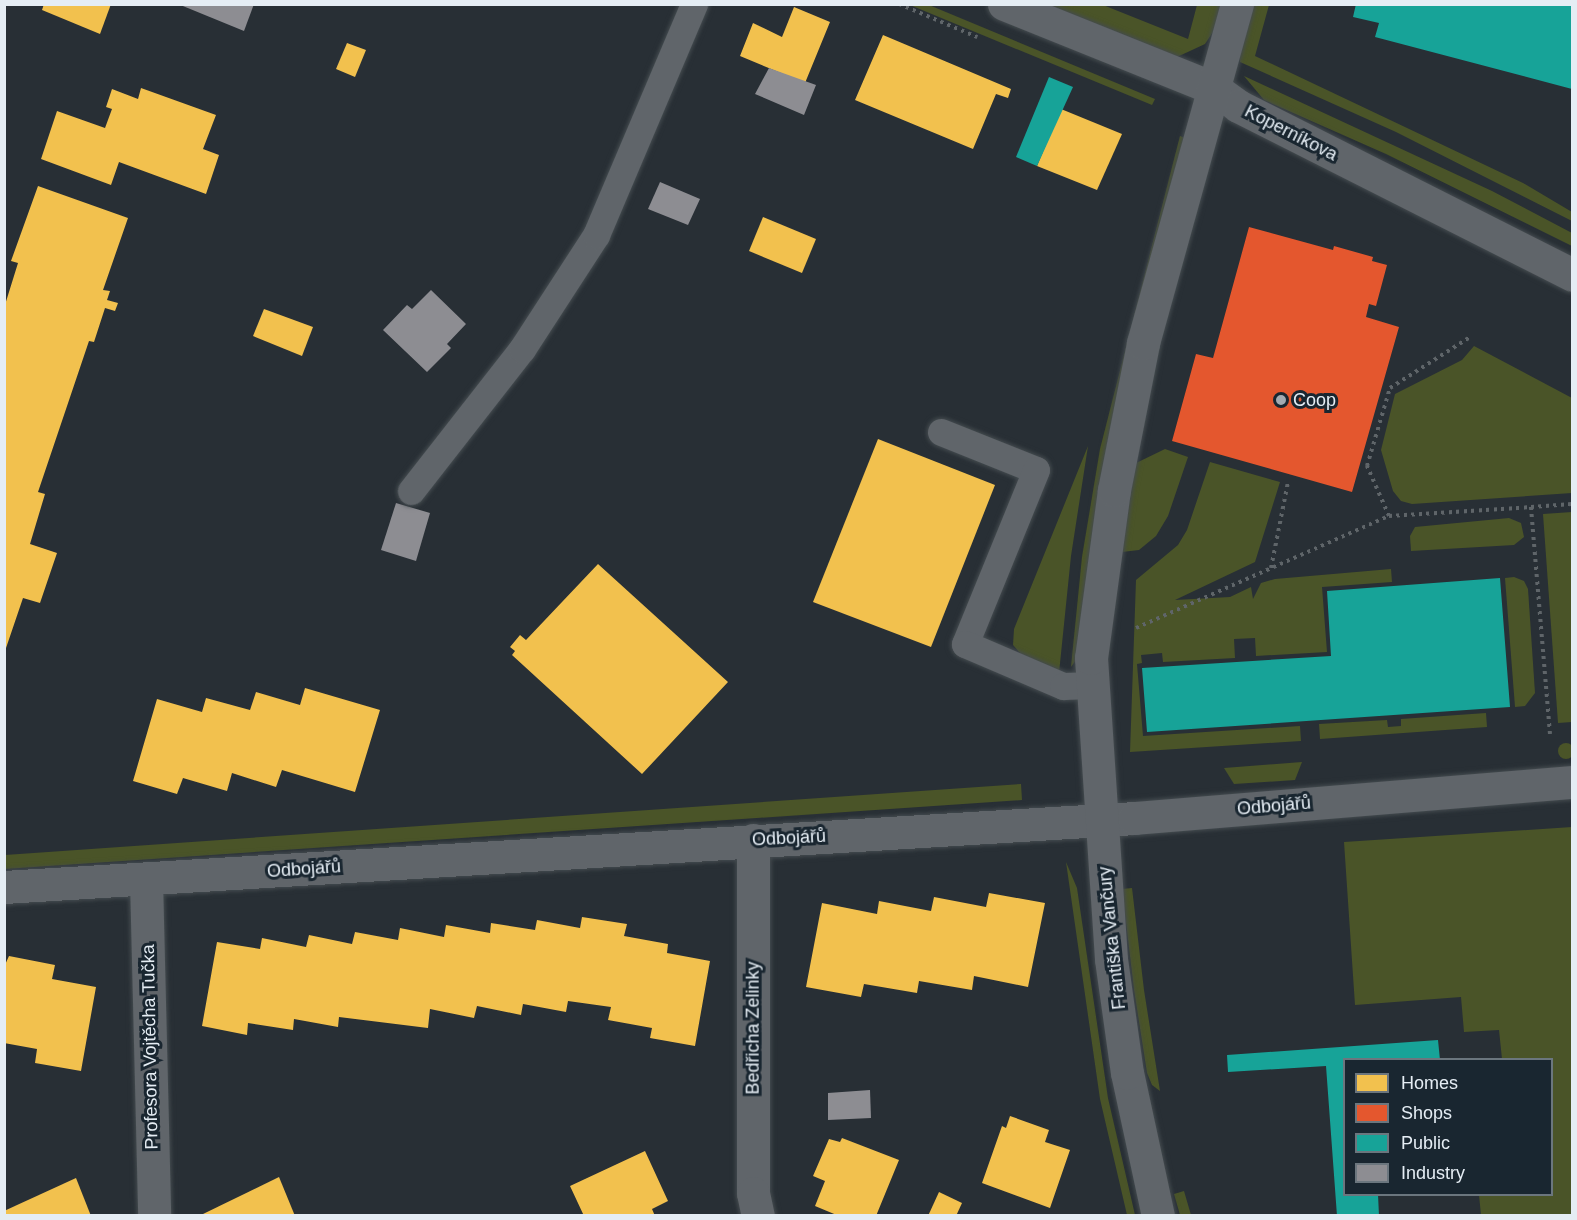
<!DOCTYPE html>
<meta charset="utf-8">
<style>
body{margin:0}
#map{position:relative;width:1577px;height:1220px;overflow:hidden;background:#282f35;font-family:Arial,sans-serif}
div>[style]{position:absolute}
.green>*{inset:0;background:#4a5428}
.round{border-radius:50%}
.homes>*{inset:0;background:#f2c14e}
.shops>*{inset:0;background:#e4572e}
.public>*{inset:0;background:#17a398}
.industry>*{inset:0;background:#8d8d92}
.path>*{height:4px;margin-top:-2px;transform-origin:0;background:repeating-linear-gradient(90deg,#5f6569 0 3px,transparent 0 7.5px)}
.roads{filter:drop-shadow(0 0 2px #444b4f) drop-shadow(0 0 2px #444b4f)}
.lane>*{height:27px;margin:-13.5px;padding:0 13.5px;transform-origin:13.5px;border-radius:13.5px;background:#60656a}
.street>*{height:33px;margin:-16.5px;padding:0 16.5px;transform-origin:16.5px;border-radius:16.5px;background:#60656a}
.dots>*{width:16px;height:16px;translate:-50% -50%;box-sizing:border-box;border:3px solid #192630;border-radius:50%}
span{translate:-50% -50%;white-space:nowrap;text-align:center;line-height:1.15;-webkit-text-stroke:6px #192630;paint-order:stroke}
.street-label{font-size:18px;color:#e5edf4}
.poi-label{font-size:18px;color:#e5edf4}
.left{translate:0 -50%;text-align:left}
.frame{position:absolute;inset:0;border:6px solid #e5edf4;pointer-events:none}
.legend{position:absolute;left:1343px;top:1058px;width:210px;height:138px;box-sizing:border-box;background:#192630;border:2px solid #6b767e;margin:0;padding:8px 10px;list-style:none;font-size:18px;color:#e5edf4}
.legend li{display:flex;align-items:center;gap:12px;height:30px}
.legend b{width:30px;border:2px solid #6b767e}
</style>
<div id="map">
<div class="green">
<div style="clip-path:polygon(910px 5px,929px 5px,1155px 99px,1152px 105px)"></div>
<div style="clip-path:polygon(1042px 5px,1103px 5px,1188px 39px,1197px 5px,1222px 5px,1217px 26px,1205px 44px,1177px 57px)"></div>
<div style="clip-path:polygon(1248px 5px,1269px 5px,1255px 56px,1523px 183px,1572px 212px,1572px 221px,1396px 132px,1240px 62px,1238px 43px)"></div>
<div style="clip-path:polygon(1244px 76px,1492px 191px,1572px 233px,1572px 246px,1386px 154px,1264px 100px)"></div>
<div style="clip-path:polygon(1180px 136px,1185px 138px,1081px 653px,1071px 667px,1082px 557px,1100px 449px)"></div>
<div style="clip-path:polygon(1474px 346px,1572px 398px,1572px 493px,1412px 504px,1401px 501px,1393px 491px,1381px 450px,1395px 394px,1462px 360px)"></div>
<div style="clip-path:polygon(1088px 446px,1071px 556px,1059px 673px,1026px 660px,1013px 645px,1014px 629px)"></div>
<div style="clip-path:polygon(1165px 449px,1188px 457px,1168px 516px,1156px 536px,1139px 550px,1122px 552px,1116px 543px,1132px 465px)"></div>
<div style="clip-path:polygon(1210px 462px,1280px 482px,1255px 562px,1175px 600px,1230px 597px,1251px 587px,1253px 599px,1261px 583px,1275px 579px,1391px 569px,1392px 582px,1322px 587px,1327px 652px,1256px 656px,1255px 638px,1234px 639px,1235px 658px,1163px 662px,1162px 653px,1141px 655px,1142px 663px,1137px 664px,1143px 736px,1300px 726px,1301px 741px,1130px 752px,1136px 580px,1178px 545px,1187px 530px)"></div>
<div style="clip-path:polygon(1572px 512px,1572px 722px,1558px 723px,1543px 514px)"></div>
<div style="clip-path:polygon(1509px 518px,1521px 523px,1524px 537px,1514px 545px,1411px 551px,1410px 536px,1415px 527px)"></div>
<div style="clip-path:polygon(1514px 577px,1524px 581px,1528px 589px,1535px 693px,1525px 706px,1515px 707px,1505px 578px)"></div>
<div style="clip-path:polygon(1486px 713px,1487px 727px,1320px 739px,1319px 724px,1387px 720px,1388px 727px,1401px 726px,1401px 719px)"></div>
<div class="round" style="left:1558px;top:743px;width:16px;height:16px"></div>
<div style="clip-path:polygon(1302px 762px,1295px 780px,1234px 784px,1224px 768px)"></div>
<div style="clip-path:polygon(1021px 784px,1022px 800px,5px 869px,5px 855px)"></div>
<div style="clip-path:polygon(1572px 827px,1572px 1215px,1481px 1215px,1479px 1195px,1552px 1194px,1552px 1060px,1502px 1059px,1499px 1030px,1464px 1032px,1461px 997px,1355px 1005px,1344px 842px)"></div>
<div style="clip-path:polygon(1066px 862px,1077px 888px,1108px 1098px,1135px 1215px,1127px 1215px,1100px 1099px)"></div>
<div style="clip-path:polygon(1132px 888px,1144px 990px,1160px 1091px,1152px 1085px,1147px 1073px,1134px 990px,1122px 889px)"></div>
<div style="clip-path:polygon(1184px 1191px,1191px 1215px,1180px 1215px,1174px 1194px)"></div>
</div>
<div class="homes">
<div style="clip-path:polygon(44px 4px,111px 4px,100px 34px,42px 10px)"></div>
<div style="clip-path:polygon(794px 7px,830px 22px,805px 83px,740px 56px,753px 23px,782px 37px)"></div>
<div style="clip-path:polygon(883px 35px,1011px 89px,1008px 98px,996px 94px,973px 149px,855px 100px)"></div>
<div style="clip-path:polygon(347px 43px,366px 50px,355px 77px,336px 69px)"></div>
<div style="clip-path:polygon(141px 88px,216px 115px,203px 149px,219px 155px,206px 194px,119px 162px,111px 185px,41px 159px,57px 111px,105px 128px,112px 109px,106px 107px,112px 89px,138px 99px)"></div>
<div style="clip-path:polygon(1061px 109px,1122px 134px,1097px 190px,1037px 166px)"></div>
<div style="clip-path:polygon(38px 186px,128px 218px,103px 290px,110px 291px,107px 300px,118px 303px,115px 311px,105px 308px,94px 342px,89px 341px,38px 492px,45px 494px,30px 544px,57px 553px,40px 603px,23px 598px,5px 651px,4px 308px,18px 263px,11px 261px)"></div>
<div style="clip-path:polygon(763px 217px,816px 239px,802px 273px,749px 251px)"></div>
<div style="clip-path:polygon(264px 309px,313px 327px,302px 356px,253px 336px)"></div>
<div style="clip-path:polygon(878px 439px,995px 485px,931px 647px,813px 602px)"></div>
<div style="clip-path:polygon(598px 564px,728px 682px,642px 774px,512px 655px,515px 651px,510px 647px,520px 635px,526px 640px)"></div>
<div style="clip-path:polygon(305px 688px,380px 710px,355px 792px,282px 770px,276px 787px,232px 773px,227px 791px,183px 778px,177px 794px,133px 781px,157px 699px,202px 712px,206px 698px,250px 710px,256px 692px,300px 705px)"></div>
<div style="clip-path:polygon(989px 893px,1045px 903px,1028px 987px,974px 976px,972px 990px,919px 981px,917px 993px,864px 984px,861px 997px,806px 987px,822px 903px,877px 914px,879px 901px,931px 911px,934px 897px,986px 907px)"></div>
<div style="clip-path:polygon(582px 917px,627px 924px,624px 936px,668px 944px,667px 953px,710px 961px,695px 1046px,650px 1038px,652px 1028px,608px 1020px,611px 1007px,568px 1001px,566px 1012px,523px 1004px,521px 1015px,477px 1006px,474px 1018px,430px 1009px,428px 1028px,339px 1017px,338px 1027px,294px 1019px,293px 1030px,248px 1023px,247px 1035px,202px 1026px,217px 942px,260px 949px,262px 938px,306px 947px,309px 935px,352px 944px,355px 932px,398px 940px,400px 928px,444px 937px,446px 925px,490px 933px,491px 923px,535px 930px,537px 920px,580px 928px)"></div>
<div style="clip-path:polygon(9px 956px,55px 965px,52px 979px,96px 987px,81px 1071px,35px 1063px,37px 1049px,4px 1043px,4px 967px)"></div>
<div style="clip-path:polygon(1010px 1116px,1049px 1130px,1045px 1142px,1070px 1150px,1050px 1208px,982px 1183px,1002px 1126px,1006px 1128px)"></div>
<div style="clip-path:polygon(842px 1138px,899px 1160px,876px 1216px,839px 1216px,815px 1206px,825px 1181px,813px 1176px,829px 1139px,840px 1142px)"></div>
<div style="clip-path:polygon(645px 1151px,668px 1201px,652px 1209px,655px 1216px,584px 1216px,570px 1186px)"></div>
<div style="clip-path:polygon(279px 1177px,295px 1216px,204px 1216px,203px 1214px)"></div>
<div style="clip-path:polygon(76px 1178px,91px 1216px,4px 1216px,4px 1211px)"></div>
<div style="clip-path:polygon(939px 1192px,962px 1203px,956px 1216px,928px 1216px)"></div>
</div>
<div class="shops">
<div style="clip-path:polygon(1249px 227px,1333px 250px,1334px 246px,1373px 257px,1372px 261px,1387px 265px,1376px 306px,1369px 304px,1366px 317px,1399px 327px,1352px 492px,1172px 441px,1196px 354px,1213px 358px)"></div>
</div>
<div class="public">
<div style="clip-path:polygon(1356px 4px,1572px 4px,1572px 89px,1375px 37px,1379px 23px,1353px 17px)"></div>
<div style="clip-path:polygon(1049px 77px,1073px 87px,1037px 166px,1016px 157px)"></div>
<div style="clip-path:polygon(1500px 578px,1510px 707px,1147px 732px,1142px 668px,1331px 656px,1327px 591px)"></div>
<div style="clip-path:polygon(1438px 1040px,1440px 1060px,1344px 1060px,1344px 1194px,1378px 1194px,1379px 1216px,1337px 1216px,1326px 1066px,1228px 1072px,1227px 1055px)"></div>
</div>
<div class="industry">
<div style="clip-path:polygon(178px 4px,254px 4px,244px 31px)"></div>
<div style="clip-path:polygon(769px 68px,816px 85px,804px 115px,755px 94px)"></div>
<div style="clip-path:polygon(660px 182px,700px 199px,688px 225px,648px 209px)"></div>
<div style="clip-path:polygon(431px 290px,466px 324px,447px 344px,451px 348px,427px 372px,383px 330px,407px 305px,412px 309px)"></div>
<div style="clip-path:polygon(396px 503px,430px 513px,416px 561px,381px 550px)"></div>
<div style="clip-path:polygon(870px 1090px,871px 1118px,828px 1120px,828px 1093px)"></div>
</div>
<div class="path">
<div style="left:899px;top:4px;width:85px;rotate:22.9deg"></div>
<div style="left:1389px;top:516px;width:55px;rotate:-113.7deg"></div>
<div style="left:1367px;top:466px;width:81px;rotate:-73.6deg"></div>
<div style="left:1390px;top:388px;width:95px;rotate:-32.5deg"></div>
<div style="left:1271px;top:568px;width:88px;rotate:-78.8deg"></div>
<div style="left:1136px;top:628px;width:277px;rotate:-23.9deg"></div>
<div style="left:1389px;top:516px;width:142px;rotate:-3.6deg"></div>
<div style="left:1550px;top:734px;width:228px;rotate:-94.8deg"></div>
<div style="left:1531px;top:507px;width:41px;rotate:-4.2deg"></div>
</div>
<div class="roads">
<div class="lane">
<div style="left:941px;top:432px;width:102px;rotate:21.8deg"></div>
<div style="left:1036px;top:470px;width:188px;rotate:112.2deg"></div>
<div style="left:965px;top:644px;width:107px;rotate:23.2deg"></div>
<div style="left:1063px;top:686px;width:30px;rotate:-2deg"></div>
<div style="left:411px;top:491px;width:180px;rotate:-52deg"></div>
<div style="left:522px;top:349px;width:136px;rotate:-57deg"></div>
<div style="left:596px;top:235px;width:251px;rotate:-67deg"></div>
</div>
<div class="street">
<div style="left:1004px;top:4px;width:227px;rotate:21.9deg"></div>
<div style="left:1215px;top:89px;width:29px;rotate:36deg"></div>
<div style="left:1238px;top:106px;width:374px;rotate:26.8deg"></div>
<div style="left:753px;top:840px;width:353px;rotate:90deg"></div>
<div style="left:753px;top:1193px;width:24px;rotate:78deg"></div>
<div style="left:146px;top:879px;width:337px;rotate:88.6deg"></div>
<div style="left:4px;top:887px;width:1132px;rotate:-3.49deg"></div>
<div style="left:1134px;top:818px;width:439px;rotate:-4.7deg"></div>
<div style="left:1158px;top:1216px;width:146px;rotate:-102.2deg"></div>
<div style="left:1127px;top:1073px;width:115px;rotate:-98deg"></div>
<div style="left:1111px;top:959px;width:302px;rotate:-93.8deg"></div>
<div style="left:1091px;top:658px;width:170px;rotate:-82.2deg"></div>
<div style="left:1114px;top:490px;width:150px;rotate:-78.8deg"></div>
<div style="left:1143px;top:343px;width:352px;rotate:-74.5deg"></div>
</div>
</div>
<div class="dots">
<div style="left:1281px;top:400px;background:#a3aab1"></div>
</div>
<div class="street-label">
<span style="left:1291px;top:133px;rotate:27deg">Koperníkova</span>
<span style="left:1274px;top:806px;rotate:-5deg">Odbojářů</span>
<span style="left:789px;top:838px;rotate:-3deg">Odbojářů</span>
<span style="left:304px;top:869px;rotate:-4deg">Odbojářů</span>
<span style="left:1112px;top:938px;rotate:-96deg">Františka Vančury</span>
<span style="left:753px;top:1028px;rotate:-90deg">Bedřicha Zelinky</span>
<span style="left:150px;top:1047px;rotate:-91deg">Profesora Vojtěcha Tučka</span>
</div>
<div class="poi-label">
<span class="left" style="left:1293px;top:400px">Coop</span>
</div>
<div class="frame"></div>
<ul class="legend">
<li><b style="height:16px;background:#f2c14e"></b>Homes</li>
<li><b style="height:16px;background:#e4572e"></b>Shops</li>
<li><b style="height:16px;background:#17a398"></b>Public</li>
<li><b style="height:16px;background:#8d8d92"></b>Industry</li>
</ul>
</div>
